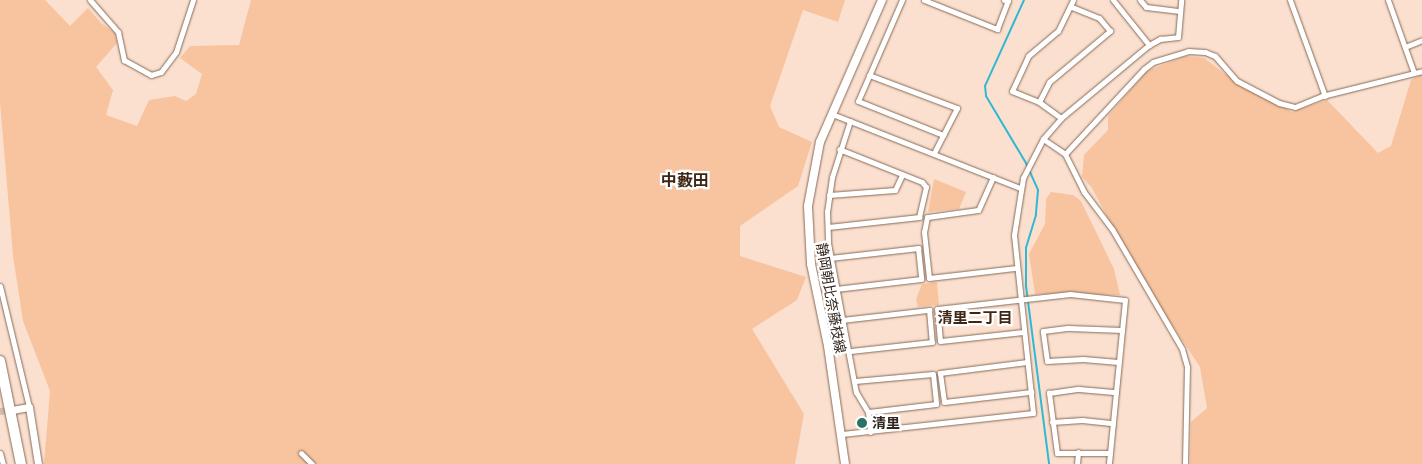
<!DOCTYPE html>
<meta charset="utf-8">
<style>
body{margin:0}
#map{position:relative;width:1422px;height:464px;overflow:hidden;background:#fbe0cf;font-family:Inter,"Noto Sans JP",sans-serif}
div>[style]{position:absolute}
.green>*{inset:0;background:#f8c39f}
.stream>*{height:2px;margin:-1px;padding:0 1px;transform-origin:1px;border-radius:1px;background:#31b8d2}
.tertiary-tunnel>*{height:7px;margin-top:-3.5px;transform-origin:0;background:repeating-linear-gradient(90deg,#d3bbac 0 7px,transparent 0 10.5px)}
.roads{filter:drop-shadow(0 0 1px #876a57) drop-shadow(0 0 1px #876a57)}
.minor>*{height:5px;margin:-2.5px;padding:0 2.5px;transform-origin:2.5px;border-radius:2.5px;background:#fff}
.tertiary>*{height:7px;margin:-3.5px;padding:0 3.5px;transform-origin:3.5px;border-radius:3.5px;background:#fff}
.secondary>*{height:8px;margin:-4px;padding:0 4px;transform-origin:4px;border-radius:4px;background:#fff}
.motorway>*{height:10px;margin:-5px;padding:0 5px;transform-origin:5px;border-radius:5px;background:#fff}
.dots>*{width:14px;height:14px;translate:-50% -50%;box-sizing:border-box;border:2px solid #fff;border-radius:50%}
span{translate:-50% -50%;white-space:nowrap;text-align:center;line-height:1.15;-webkit-text-stroke:4.5px #fff;paint-order:stroke}
.street-label{font-size:14px;color:#32261e}
.poi-label{font-size:14px;color:#32261e;font-weight:700}
.left{translate:0 -50%;text-align:left}
.neighbourhood-label{font-size:15px;color:#3f2715;font-weight:700}
.quarter-label{font-size:16px;color:#3f2715;font-weight:700}
</style>
<div id="map">
<div class="green">
<div style="clip-path:polygon(0 0,45px 0,70px 26px,88px 8px,101px 23px,115px 33px,117px 43px,96px 67px,113px 90px,106px 115px,137px 126px,149px 100px,175px 96px,186px 101px,196px 94px,202px 74px,180px 58px,190px 46px,239px 45px,251px 0,845px 0,838px 22px,803px 10px,770px 106px,779px 127px,812px 142px,798px 186px,740px 226px,740px 256px,806px 277px,797px 300px,752px 329px,804px 414px,795px 464px,44px 464px,50px 391px,23px 321px,13px 256px,0 102px)"></div>
<div style="clip-path:polygon(1186px 56px,1204px 58px,1225px 74px,1292px 112px,1327px 100px,1378px 153px,1391px 146px,1411px 80px,1422px 74px,1422px 464px,1190px 464px,1191px 422px,1207px 408px,1200px 367px,1135px 269px,1092px 188px,1082px 177px,1084px 155px,1108px 130px,1108px 116px,1147px 71px)"></div>
<div style="clip-path:polygon(934px 179px,966px 192px,959px 209px,928px 212px)"></div>
<div style="clip-path:polygon(1051px 192px,1073px 195px,1081px 201px,1114px 269px,1120px 295px,1035px 294px,1029px 254px,1045px 224px,1046px 199px)"></div>
<div style="clip-path:polygon(937px 282px,939px 305px,918px 307px,916px 299px,922px 284px)"></div>
</div>
<div class="stream">
<div style="left:1024px;top:0;width:94px;rotate:114.4deg"></div>
<div style="left:985px;top:86px;width:10px;rotate:84deg"></div>
<div style="left:986px;top:96px;width:78px;rotate:59.2deg"></div>
<div style="left:1026px;top:163px;width:30px;rotate:66deg"></div>
<div style="left:1038px;top:190px;width:25px;rotate:95deg"></div>
<div style="left:1036px;top:215px;width:34px;rotate:107deg"></div>
<div style="left:1026px;top:248px;width:38px;rotate:90deg"></div>
<div style="left:1026px;top:286px;width:179px;rotate:82.6deg"></div>
</div>
<div class="tertiary-tunnel">
<div style="left:0;top:411px;width:12px;rotate:-5deg"></div>
</div>
<div class="roads">
<div class="minor">
<div style="left:90px;top:0;width:43px;rotate:48.8deg"></div>
<div style="left:118px;top:32px;width:29px;rotate:78deg"></div>
<div style="left:124px;top:60px;width:31px;rotate:29deg"></div>
<div style="left:151px;top:75px;width:10px;rotate:-17deg"></div>
<div style="left:161px;top:72px;width:25px;rotate:-53deg"></div>
<div style="left:176px;top:52px;width:55px;rotate:-71.9deg"></div>
<div style="left:902px;top:0;width:110px;rotate:113.5deg"></div>
<div style="left:858px;top:101px;width:92px;rotate:21.8deg"></div>
<div style="left:924px;top:0;width:79px;rotate:21.7deg"></div>
<div style="left:997px;top:29px;width:30px;rotate:-69deg"></div>
<div style="left:1008px;top:1px;width:4px;rotate:-166deg"></div>
<div style="left:1113px;top:0;width:58px;rotate:51.3deg"></div>
<div style="left:1140px;top:0;width:9px;rotate:49deg"></div>
<div style="left:1146px;top:7px;width:34px;rotate:7deg"></div>
<div style="left:1290px;top:0;width:102px;rotate:70deg"></div>
<div style="left:1388px;top:0;width:77px;rotate:70.4deg"></div>
<div style="left:1405px;top:47px;width:18px;rotate:-22deg"></div>
<div style="left:869px;top:75px;width:94px;rotate:20.6deg"></div>
<div style="left:957px;top:108px;width:51px;rotate:117.1deg"></div>
<div style="left:1039px;top:102px;width:22px;rotate:-63deg"></div>
<div style="left:1049px;top:82px;width:80px;rotate:-39.9deg"></div>
<div style="left:1110px;top:31px;width:17px;rotate:-130deg"></div>
<div style="left:1099px;top:18px;width:31px;rotate:-158deg"></div>
<div style="left:832px;top:114px;width:202px;rotate:21.5deg"></div>
<div style="left:1061px;top:118px;width:27px;rotate:-144deg"></div>
<div style="left:1039px;top:102px;width:29px;rotate:-158deg"></div>
<div style="left:1012px;top:91px;width:38px;rotate:-65deg"></div>
<div style="left:1028px;top:56px;width:39px;rotate:-40deg"></div>
<div style="left:1058px;top:31px;width:34px;rotate:-64deg"></div>
<div style="left:850px;top:121px;width:59px;rotate:107.8deg"></div>
<div style="left:832px;top:177px;width:34px;rotate:98deg"></div>
<div style="left:827px;top:211px;width:32px;rotate:88deg"></div>
<div style="left:828px;top:243px;width:152px;rotate:79.4deg"></div>
<div style="left:856px;top:392px;width:23px;rotate:59deg"></div>
<div style="left:868px;top:412px;width:20px;rotate:84deg"></div>
<div style="left:1043px;top:139px;width:27px;rotate:34deg"></div>
<div style="left:1065px;top:154px;width:42px;rotate:63.4deg"></div>
<div style="left:1084px;top:192px;width:46px;rotate:52.9deg"></div>
<div style="left:1112px;top:229px;width:139px;rotate:59.7deg"></div>
<div style="left:1182px;top:349px;width:19px;rotate:74deg"></div>
<div style="left:1187px;top:367px;width:97px;rotate:91.2deg"></div>
<div style="left:1065px;top:154px;width:116px;rotate:-47.1deg"></div>
<div style="left:1144px;top:69px;width:11px;rotate:-38deg"></div>
<div style="left:1153px;top:62px;width:37px;rotate:-17deg"></div>
<div style="left:1188px;top:51px;width:17px;rotate:3deg"></div>
<div style="left:1205px;top:52px;width:11px;rotate:22deg"></div>
<div style="left:1215px;top:56px;width:33px;rotate:49deg"></div>
<div style="left:1237px;top:81px;width:47px;rotate:27.6deg"></div>
<div style="left:1279px;top:103px;width:16px;rotate:14deg"></div>
<div style="left:1295px;top:107px;width:29px;rotate:-22deg"></div>
<div style="left:1322px;top:96px;width:103px;rotate:-14deg"></div>
<div style="left:993px;top:177px;width:36px;rotate:114deg"></div>
<div style="left:978px;top:210px;width:51px;rotate:172.2deg"></div>
<div style="left:927px;top:217px;width:15px;rotate:101deg"></div>
<div style="left:924px;top:232px;width:46px;rotate:83.8deg"></div>
<div style="left:929px;top:278px;width:88px;rotate:-6.6deg"></div>
<div style="left:829px;top:195px;width:66px;rotate:-4.3deg"></div>
<div style="left:895px;top:190px;width:17px;rotate:-65deg"></div>
<div style="left:828px;top:227px;width:92px;rotate:-6.3deg"></div>
<div style="left:919px;top:217px;width:31px;rotate:-77deg"></div>
<div style="left:926px;top:187px;width:6px;rotate:-129deg"></div>
<div style="left:922px;top:182px;width:89px;rotate:-158.3deg"></div>
<div style="left:830px;top:258px;width:89px;rotate:-6.5deg"></div>
<div style="left:918px;top:248px;width:31px;rotate:84deg"></div>
<div style="left:921px;top:279px;width:86px;rotate:173.3deg"></div>
<div style="left:0;top:286px;width:124px;rotate:76.5deg"></div>
<div style="left:842px;top:320px;width:88px;rotate:-6.6deg"></div>
<div style="left:929px;top:310px;width:32px;rotate:85deg"></div>
<div style="left:932px;top:342px;width:82px;rotate:173.7deg"></div>
<div style="left:1023px;top:332px;width:83px;rotate:173.8deg"></div>
<div style="left:940px;top:341px;width:32px;rotate:-95deg"></div>
<div style="left:937px;top:309px;width:134px;rotate:-6.4deg"></div>
<div style="left:1070px;top:294px;width:55px;rotate:6.2deg"></div>
<div style="left:1125px;top:300px;width:165px;rotate:95.6deg"></div>
<div style="left:1027px;top:362px;width:88px;rotate:172.8deg"></div>
<div style="left:940px;top:373px;width:29px;rotate:82deg"></div>
<div style="left:944px;top:402px;width:88px;rotate:-6.6deg"></div>
<div style="left:1118px;top:362px;width:35px;rotate:-175deg"></div>
<div style="left:1083px;top:359px;width:36px;rotate:177deg"></div>
<div style="left:1047px;top:361px;width:30px;rotate:-98deg"></div>
<div style="left:1043px;top:331px;width:26px;rotate:-7deg"></div>
<div style="left:1069px;top:328px;width:53px;rotate:2.2deg"></div>
<div style="left:855px;top:381px;width:78px;rotate:-5.1deg"></div>
<div style="left:933px;top:374px;width:30px;rotate:84deg"></div>
<div style="left:936px;top:404px;width:68px;rotate:173.3deg"></div>
<div style="left:1052px;top:422px;width:30px;rotate:-4deg"></div>
<div style="left:1082px;top:420px;width:31px;rotate:6deg"></div>
<div style="left:842px;top:434px;width:192px;rotate:-6.3deg"></div>
<div style="left:1033px;top:413px;width:179px;rotate:-96.1deg"></div>
<div style="left:1014px;top:235px;width:58px;rotate:-81deg"></div>
<div style="left:1023px;top:178px;width:44px;rotate:-62.9deg"></div>
<div style="left:1043px;top:139px;width:28px;rotate:-49deg"></div>
<div style="left:1061px;top:118px;width:114px;rotate:-39.7deg"></div>
<div style="left:1149px;top:45px;width:13px;rotate:-29deg"></div>
<div style="left:1160px;top:39px;width:18px;rotate:-6deg"></div>
<div style="left:1178px;top:37px;width:37px;rotate:-85deg"></div>
<div style="left:0;top:453px;width:11px;rotate:75deg"></div>
<div style="left:301px;top:453px;width:16px;rotate:45deg"></div>
<div style="left:1110px;top:453px;width:53px;rotate:180deg"></div>
<div style="left:1057px;top:453px;width:61px;rotate:-97.6deg"></div>
<div style="left:1049px;top:393px;width:30px;rotate:-8deg"></div>
<div style="left:1079px;top:389px;width:37px;rotate:5deg"></div>
<div style="left:1077px;top:464px;width:12px;rotate:-85deg"></div>
</div>
<div class="tertiary">
<div style="left:12px;top:410px;width:17px;rotate:-10deg"></div>
<div style="left:29px;top:407px;width:58px;rotate:81deg"></div>
</div>
<div class="secondary">
<div style="left:845px;top:464px;width:119px;rotate:-98.2deg"></div>
<div style="left:828px;top:346px;width:84px;rotate:-101.7deg"></div>
<div style="left:811px;top:264px;width:58px;rotate:-93deg"></div>
<div style="left:808px;top:206px;width:65px;rotate:-79.4deg"></div>
<div style="left:820px;top:142px;width:155px;rotate:-66.4deg"></div>
</div>
<div class="motorway">
<div style="left:0;top:361px;width:105px;rotate:78.5deg"></div>
</div>
</div>
<div class="dots">
<div style="left:862px;top:423px;background:#2a7167"></div>
</div>
<div class="street-label">
<span style="left:831px;top:298px;rotate:80deg">静岡朝比奈藤枝線</span>
</div>
<div class="poi-label">
<span class="left" style="left:872px;top:423px">清里</span>
</div>
<div class="neighbourhood-label">
<span style="left:975px;top:318px">清里二丁目</span>
</div>
<div class="quarter-label">
<span style="left:685px;top:180px">中藪田</span>
</div>
</div>
